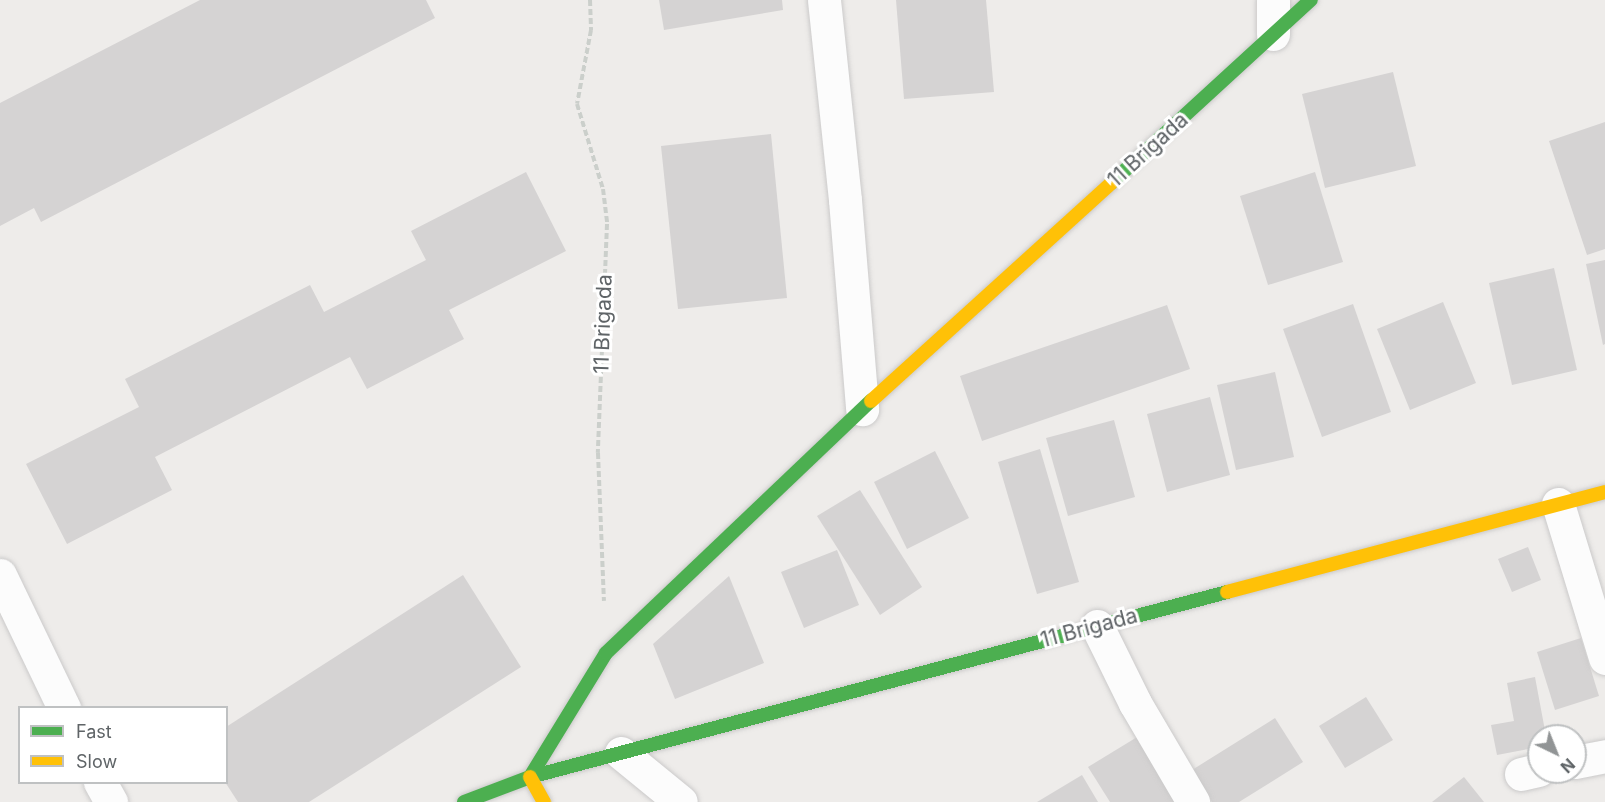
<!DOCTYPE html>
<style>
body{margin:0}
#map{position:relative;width:1605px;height:802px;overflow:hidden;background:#eeecea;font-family:Inter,sans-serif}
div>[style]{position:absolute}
.building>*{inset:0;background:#d5d3d3}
.path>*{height:4px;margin-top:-2px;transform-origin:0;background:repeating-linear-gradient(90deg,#cbcfcb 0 6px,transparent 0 9px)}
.roads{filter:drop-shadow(0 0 2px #cbcaca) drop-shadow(0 0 2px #cbcaca)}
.street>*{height:33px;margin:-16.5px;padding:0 16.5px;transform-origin:16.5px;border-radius:16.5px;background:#fcfcfc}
.fast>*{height:14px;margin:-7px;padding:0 7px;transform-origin:7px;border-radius:7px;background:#4caf50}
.slow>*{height:14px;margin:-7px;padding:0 7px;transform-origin:7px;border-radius:7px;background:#ffc107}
span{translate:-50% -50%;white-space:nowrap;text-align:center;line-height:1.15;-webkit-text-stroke:6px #fff;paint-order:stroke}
.street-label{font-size:21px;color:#5f6467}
.legend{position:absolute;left:18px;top:706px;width:210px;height:78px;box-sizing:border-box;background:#fff;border:2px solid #bfc1c2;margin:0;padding:8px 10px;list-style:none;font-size:18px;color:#5f6467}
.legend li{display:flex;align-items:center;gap:12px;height:30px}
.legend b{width:30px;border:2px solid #bfc1c2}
.north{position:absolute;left:1527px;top:724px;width:60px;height:60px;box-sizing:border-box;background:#fff;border:2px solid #bfc1c2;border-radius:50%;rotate:137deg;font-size:16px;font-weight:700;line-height:24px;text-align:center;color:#5f6467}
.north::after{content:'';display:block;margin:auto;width:21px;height:27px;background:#919495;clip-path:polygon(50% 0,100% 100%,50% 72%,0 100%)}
</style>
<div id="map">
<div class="building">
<div style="clip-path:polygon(200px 0,426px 0,435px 18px,41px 222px,34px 208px,0 226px,0 103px)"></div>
<div style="clip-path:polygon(659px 0,782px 0,783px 10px,664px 30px)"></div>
<div style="clip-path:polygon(896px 0,986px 0,994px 92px,904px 99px)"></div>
<div style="clip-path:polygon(1393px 72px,1416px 166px,1325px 188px,1302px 94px)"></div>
<div style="clip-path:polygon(1605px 122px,1605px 249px,1587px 255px,1549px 141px)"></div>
<div style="clip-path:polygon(771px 134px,787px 298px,678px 309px,661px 146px)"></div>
<div style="clip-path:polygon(526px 172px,566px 251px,449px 310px,464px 339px,367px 389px,350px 357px,155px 457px,172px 490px,67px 544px,26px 464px,139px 407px,125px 379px,310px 285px,324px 312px,426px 260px,411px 231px)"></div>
<div style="clip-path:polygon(1315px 172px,1343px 262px,1268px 285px,1240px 196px)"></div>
<div style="clip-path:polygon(1605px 260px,1605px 344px,1603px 345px,1586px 264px)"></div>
<div style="clip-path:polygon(1554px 268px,1577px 370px,1512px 385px,1489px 283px)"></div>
<div style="clip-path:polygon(1443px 302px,1476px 383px,1410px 410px,1377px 329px)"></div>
<div style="clip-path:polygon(1353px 304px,1391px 412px,1322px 437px,1283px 329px)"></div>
<div style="clip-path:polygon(1167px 305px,1190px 369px,982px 441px,960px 376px)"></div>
<div style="clip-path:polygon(1275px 372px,1294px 457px,1236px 470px,1217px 385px)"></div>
<div style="clip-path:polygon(1210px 397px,1230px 475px,1167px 492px,1147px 414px)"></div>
<div style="clip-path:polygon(1114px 420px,1135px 497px,1068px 516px,1046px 438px)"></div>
<div style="clip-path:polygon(1040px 449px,1079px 582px,1037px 594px,998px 462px)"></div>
<div style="clip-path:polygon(935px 451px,969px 518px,907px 549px,874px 482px)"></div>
<div style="clip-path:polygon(860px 490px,922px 587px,880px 615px,817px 516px)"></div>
<div style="clip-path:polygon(1528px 547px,1541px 580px,1512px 592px,1498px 559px)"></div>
<div style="clip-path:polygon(837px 550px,859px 605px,804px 628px,781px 572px)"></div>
<div style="clip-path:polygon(463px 575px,521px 667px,309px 802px,238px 802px,225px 782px,226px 727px)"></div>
<div style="clip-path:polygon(729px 576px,764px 663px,675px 699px,653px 644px)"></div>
<div style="clip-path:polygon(1581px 638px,1599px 696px,1555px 710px,1537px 652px)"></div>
<div style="clip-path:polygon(1535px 677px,1546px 736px,1539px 736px,1539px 747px,1497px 755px,1491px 725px,1514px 721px,1507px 683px)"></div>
<div style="clip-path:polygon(1366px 697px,1393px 740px,1345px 768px,1319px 726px)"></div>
<div style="clip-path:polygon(1275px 718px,1303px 762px,1239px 802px,1212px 802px,1192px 770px)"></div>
<div style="clip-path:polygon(1147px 731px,1190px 802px,1110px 802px,1088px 767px)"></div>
<div style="clip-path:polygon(1082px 775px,1098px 802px,1037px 802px)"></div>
<div style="clip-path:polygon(1464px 777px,1484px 802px,1432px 802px)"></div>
</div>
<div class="path">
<div style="left:590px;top:0;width:30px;rotate:88deg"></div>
<div style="left:591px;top:30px;width:75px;rotate:100.7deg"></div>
<div style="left:577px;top:104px;width:89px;rotate:73deg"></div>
<div style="left:603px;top:189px;width:35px;rotate:83deg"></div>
<div style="left:607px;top:224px;width:229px;rotate:92.3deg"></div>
<div style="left:598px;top:453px;width:148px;rotate:87.7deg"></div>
</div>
<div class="roads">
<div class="street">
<div style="left:824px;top:0;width:201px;rotate:84deg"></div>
<div style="left:845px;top:200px;width:210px;rotate:85.3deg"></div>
<div style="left:1273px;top:34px;width:34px;rotate:-90deg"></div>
<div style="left:1558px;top:504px;width:161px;rotate:73deg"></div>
<div style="left:0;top:575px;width:148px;rotate:64.3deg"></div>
<div style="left:1097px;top:626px;width:86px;rotate:63.7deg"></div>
<div style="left:1135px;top:703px;width:115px;rotate:59.6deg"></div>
<div style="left:621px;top:753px;width:77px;rotate:39.2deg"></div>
<div style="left:1575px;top:762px;width:31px;rotate:-11deg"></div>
<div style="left:1521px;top:774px;width:18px;rotate:-13deg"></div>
<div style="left:100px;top:782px;width:23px;rotate:61deg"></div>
</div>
<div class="fast">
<div style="left:1111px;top:183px;width:271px;rotate:-42.5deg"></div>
<div style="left:530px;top:777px;width:145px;rotate:-58.5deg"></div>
<div style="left:606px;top:653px;width:366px;rotate:-43.6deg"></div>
<div style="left:464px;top:802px;width:71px;rotate:-20.7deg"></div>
<div style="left:530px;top:777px;width:721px;rotate:-14.86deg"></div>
</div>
<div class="slow">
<div style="left:871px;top:401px;width:324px;rotate:-42.2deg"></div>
<div style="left:1227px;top:592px;width:391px;rotate:-14.8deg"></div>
<div style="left:530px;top:777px;width:29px;rotate:61deg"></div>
</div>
</div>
<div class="street-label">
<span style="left:1148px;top:150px;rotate:-42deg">11 Brigada</span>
<span style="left:603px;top:324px;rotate:-88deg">11 Brigada</span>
<span style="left:1089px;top:628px;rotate:-15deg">11 Brigada</span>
</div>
<ul class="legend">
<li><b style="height:8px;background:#4caf50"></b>Fast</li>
<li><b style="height:8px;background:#ffc107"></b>Slow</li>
</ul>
<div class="north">N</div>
</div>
